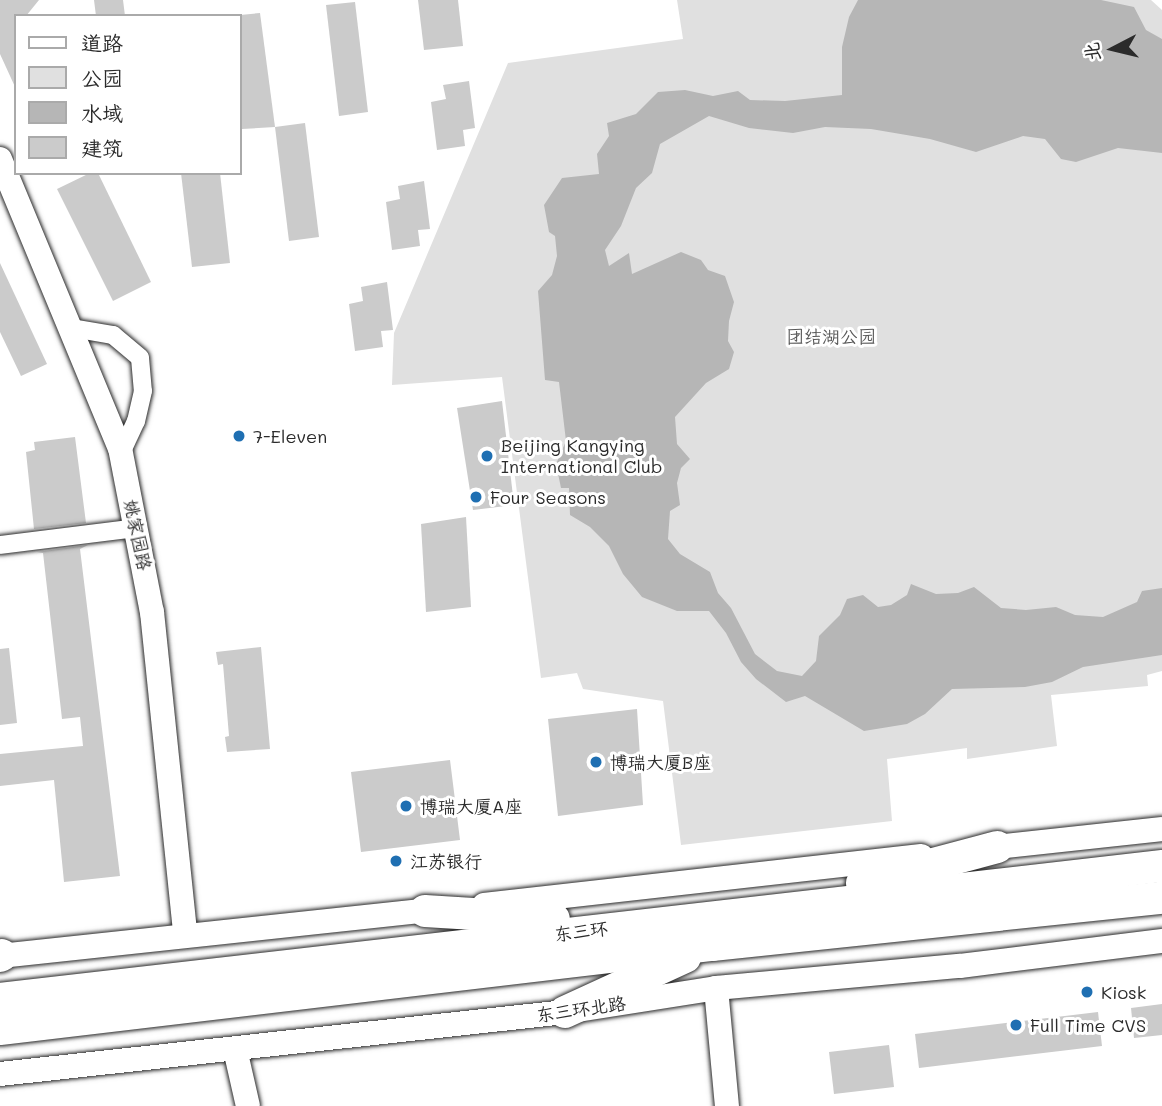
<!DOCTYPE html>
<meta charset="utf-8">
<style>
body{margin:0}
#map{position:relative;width:1162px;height:1106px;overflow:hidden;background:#fff;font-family:Mali,"LXGW WenKai TC",sans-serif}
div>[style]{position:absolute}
.green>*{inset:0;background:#e0e0e0}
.water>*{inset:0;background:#b6b6b6}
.building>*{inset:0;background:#cbcbcb}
.roads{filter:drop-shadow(0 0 2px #2b2b2b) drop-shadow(0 0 2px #2b2b2b)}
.street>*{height:18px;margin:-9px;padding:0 9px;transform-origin:9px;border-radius:9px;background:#fff}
.secondary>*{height:24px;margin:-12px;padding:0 12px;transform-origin:12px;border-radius:12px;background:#fff}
.highway>*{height:32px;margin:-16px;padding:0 16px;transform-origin:16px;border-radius:16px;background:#fff}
.dots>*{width:19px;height:19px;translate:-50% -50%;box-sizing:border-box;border:4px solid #fff;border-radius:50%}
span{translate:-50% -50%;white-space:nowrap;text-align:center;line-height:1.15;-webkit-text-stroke:6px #fff;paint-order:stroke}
.park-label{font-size:18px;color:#585858}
.poi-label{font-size:18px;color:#2b2b2b}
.left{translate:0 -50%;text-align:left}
.street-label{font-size:18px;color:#2b2b2b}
.legend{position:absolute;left:14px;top:14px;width:228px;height:161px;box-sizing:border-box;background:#fff;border:2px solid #aaa;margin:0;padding:9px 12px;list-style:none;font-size:21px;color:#2b2b2b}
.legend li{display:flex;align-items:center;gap:14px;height:35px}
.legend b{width:35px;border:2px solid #aaa}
.north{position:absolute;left:1078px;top:14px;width:70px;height:70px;-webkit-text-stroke:5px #fff;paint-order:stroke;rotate:263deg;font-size:19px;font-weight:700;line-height:28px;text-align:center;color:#2b2b2b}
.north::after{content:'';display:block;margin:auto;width:24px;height:32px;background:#2b2b2b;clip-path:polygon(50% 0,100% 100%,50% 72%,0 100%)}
</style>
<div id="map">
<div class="green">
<div style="clip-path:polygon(677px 0,1151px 0,1162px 10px,1162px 671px,1147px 675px,1148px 686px,1051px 695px,1057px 746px,967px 759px,967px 748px,887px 759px,892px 821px,681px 845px,663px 701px,583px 689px,577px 673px,541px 678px,502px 377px,392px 385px,394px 333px,508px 63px,683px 39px)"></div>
</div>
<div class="water">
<div style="clip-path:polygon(858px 0,1101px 0,1134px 7px,1146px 30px,1162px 39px,1162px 153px,1118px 148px,1076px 162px,1061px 159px,1045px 139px,1023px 136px,976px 152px,930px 139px,871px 129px,825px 127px,793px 133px,749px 128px,709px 116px,660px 144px,652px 173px,636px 188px,621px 226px,605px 250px,609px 266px,629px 253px,632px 274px,681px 252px,701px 260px,708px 270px,725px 276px,734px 302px,729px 321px,728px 341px,734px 352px,729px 369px,706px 383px,675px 417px,677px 444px,690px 459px,681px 468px,677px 483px,680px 505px,670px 511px,668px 539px,680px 554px,710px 572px,718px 593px,731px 608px,755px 654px,777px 671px,802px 676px,816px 661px,819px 636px,840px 615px,847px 599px,863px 595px,878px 607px,891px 605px,907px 595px,911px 584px,936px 594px,958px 593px,974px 587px,1001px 608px,1026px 610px,1056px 607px,1075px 615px,1103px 617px,1137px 602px,1142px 591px,1162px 588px,1162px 655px,1083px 667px,1052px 682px,1025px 687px,952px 689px,925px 714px,907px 724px,864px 731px,805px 696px,786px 702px,756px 679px,741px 662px,726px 633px,709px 611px,677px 611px,642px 597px,623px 574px,609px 546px,590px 527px,570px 515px,569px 488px,561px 488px,556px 464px,566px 441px,559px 382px,545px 380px,538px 291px,552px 275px,557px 256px,555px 236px,549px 232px,544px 205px,562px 178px,599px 174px,597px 154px,609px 136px,607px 123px,636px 114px,658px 92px,685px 90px,713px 96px,738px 91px,750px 100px,785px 101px,842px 95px,842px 47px,849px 17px)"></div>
</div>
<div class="building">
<div style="clip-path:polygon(0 0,39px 0,26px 16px,16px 16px,16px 89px,0 54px)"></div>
<div style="clip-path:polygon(94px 0,123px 0,125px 16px,96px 16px)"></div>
<div style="clip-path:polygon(418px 0,458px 0,463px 46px,424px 50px)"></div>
<div style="clip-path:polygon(355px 2px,368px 112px,339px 116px,326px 5px)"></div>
<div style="clip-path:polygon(260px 13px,275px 127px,242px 129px,240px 15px)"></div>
<div style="clip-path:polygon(469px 81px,475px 128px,463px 130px,465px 146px,437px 150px,431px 102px,446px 99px,443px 85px)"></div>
<div style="clip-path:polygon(305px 123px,319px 237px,289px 241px,275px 127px)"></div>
<div style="clip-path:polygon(90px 173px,98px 173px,151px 282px,113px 301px,57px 189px)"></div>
<div style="clip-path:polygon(181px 173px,220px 173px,230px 263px,192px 267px)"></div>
<div style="clip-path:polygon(424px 181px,430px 229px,418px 230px,420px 246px,392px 250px,386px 202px,400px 199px,398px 186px)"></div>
<div style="clip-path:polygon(0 263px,47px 364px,21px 376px,0 332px)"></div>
<div style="clip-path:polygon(387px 282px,393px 330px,381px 331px,383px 347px,355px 351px,349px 304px,363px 301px,361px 287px)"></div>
<div style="clip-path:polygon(502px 401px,514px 505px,473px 510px,457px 408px)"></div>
<div style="clip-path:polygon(75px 437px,86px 523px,34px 529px,26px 452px,35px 450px,34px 442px)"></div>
<div style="clip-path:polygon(466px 517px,471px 607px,426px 612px,421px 524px)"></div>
<div style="clip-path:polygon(88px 545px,80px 549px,120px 876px,64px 882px,54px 780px,0 786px,0 754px,83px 746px,80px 717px,62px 719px,43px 553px,37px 552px)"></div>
<div style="clip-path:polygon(261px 647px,270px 749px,227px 752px,225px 737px,229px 736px,223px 664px,218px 665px,216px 652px)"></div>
<div style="clip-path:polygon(9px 648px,17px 723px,0 725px,0 649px)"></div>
<div style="clip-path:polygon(637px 709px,643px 805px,558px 816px,548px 719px)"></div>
<div style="clip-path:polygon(450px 760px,460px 840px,361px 852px,351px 772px)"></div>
<div style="clip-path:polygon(1162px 1004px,1162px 1035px,1134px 1038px,1131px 1008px)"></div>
<div style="clip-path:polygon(1098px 1012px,1102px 1046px,919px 1068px,915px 1034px)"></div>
<div style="clip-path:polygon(889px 1045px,894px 1087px,834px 1094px,829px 1052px)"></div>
</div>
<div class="roads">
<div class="street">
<div style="left:72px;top:328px;width:42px;rotate:9.7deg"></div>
<div style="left:113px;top:335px;width:35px;rotate:40deg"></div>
<div style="left:140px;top:358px;width:33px;rotate:85deg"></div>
<div style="left:143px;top:391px;width:31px;rotate:103deg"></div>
<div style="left:136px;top:421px;width:35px;rotate:115deg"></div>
<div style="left:0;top:545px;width:138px;rotate:-7.1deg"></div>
</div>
<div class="secondary">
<div style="left:0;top:159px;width:313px;rotate:67.5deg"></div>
<div style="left:120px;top:448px;width:167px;rotate:79deg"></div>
<div style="left:152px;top:612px;width:324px;rotate:84.1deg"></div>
<div style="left:978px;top:849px;width:185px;rotate:-6.2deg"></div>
<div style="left:484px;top:905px;width:440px;rotate:-6.4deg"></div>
<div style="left:0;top:956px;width:443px;rotate:-6.1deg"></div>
<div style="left:716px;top:988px;width:119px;rotate:84.7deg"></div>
<div style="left:235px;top:1049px;width:58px;rotate:77.2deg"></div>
<div style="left:0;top:1074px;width:568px;rotate:-6.26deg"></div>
<div style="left:565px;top:1012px;width:153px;rotate:-9deg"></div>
<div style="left:716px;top:988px;width:245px;rotate:-5.2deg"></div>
<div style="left:960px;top:966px;width:204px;rotate:-7.1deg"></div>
</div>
<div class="highway">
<div style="left:862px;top:883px;width:140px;rotate:-14.9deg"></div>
<div style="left:425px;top:911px;width:129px;rotate:3.5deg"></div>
<div style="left:0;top:956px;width:2px;rotate:-27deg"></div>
<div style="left:0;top:999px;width:1170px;rotate:-6.53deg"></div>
<div style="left:565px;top:1012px;width:132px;rotate:-24.6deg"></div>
<div style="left:0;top:1029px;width:717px;rotate:-6.73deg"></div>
<div style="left:712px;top:945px;width:452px;rotate:-6deg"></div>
</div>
</div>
<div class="dots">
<div style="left:239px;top:436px;background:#1f6fb2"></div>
<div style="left:487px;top:456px;background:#1f6fb2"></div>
<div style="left:476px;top:497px;background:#1f6fb2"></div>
<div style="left:596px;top:762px;background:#1f6fb2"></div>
<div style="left:406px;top:806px;background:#1f6fb2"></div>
<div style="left:396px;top:861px;background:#1f6fb2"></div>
<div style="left:1087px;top:992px;background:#1f6fb2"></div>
<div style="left:1016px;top:1025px;background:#1f6fb2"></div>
</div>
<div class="park-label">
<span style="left:831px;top:336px">团结湖公园</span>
</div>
<div class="poi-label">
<span class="left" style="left:253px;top:436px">7-Eleven</span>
<span class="left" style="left:501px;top:456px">Beijing Kangying<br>International Club</span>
<span class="left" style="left:490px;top:497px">Four Seasons</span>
<span class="left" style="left:610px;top:762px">博瑞大厦B座</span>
<span class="left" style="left:420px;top:806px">博瑞大厦A座</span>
<span class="left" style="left:410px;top:861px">江苏银行</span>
<span class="left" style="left:1101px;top:992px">Kiosk</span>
<span class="left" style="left:1030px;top:1025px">Full Time CVS</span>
</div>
<div class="street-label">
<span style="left:138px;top:535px;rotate:78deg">姚家园路</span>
<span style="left:581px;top:931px;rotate:-7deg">东三环</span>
<span style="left:581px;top:1009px;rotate:-8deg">东三环北路</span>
</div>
<ul class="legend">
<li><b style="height:9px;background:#fff"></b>道路</li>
<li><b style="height:19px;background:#e0e0e0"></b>公园</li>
<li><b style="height:19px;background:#b6b6b6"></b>水域</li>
<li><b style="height:19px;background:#cbcbcb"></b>建筑</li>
</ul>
<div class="north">北</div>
</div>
